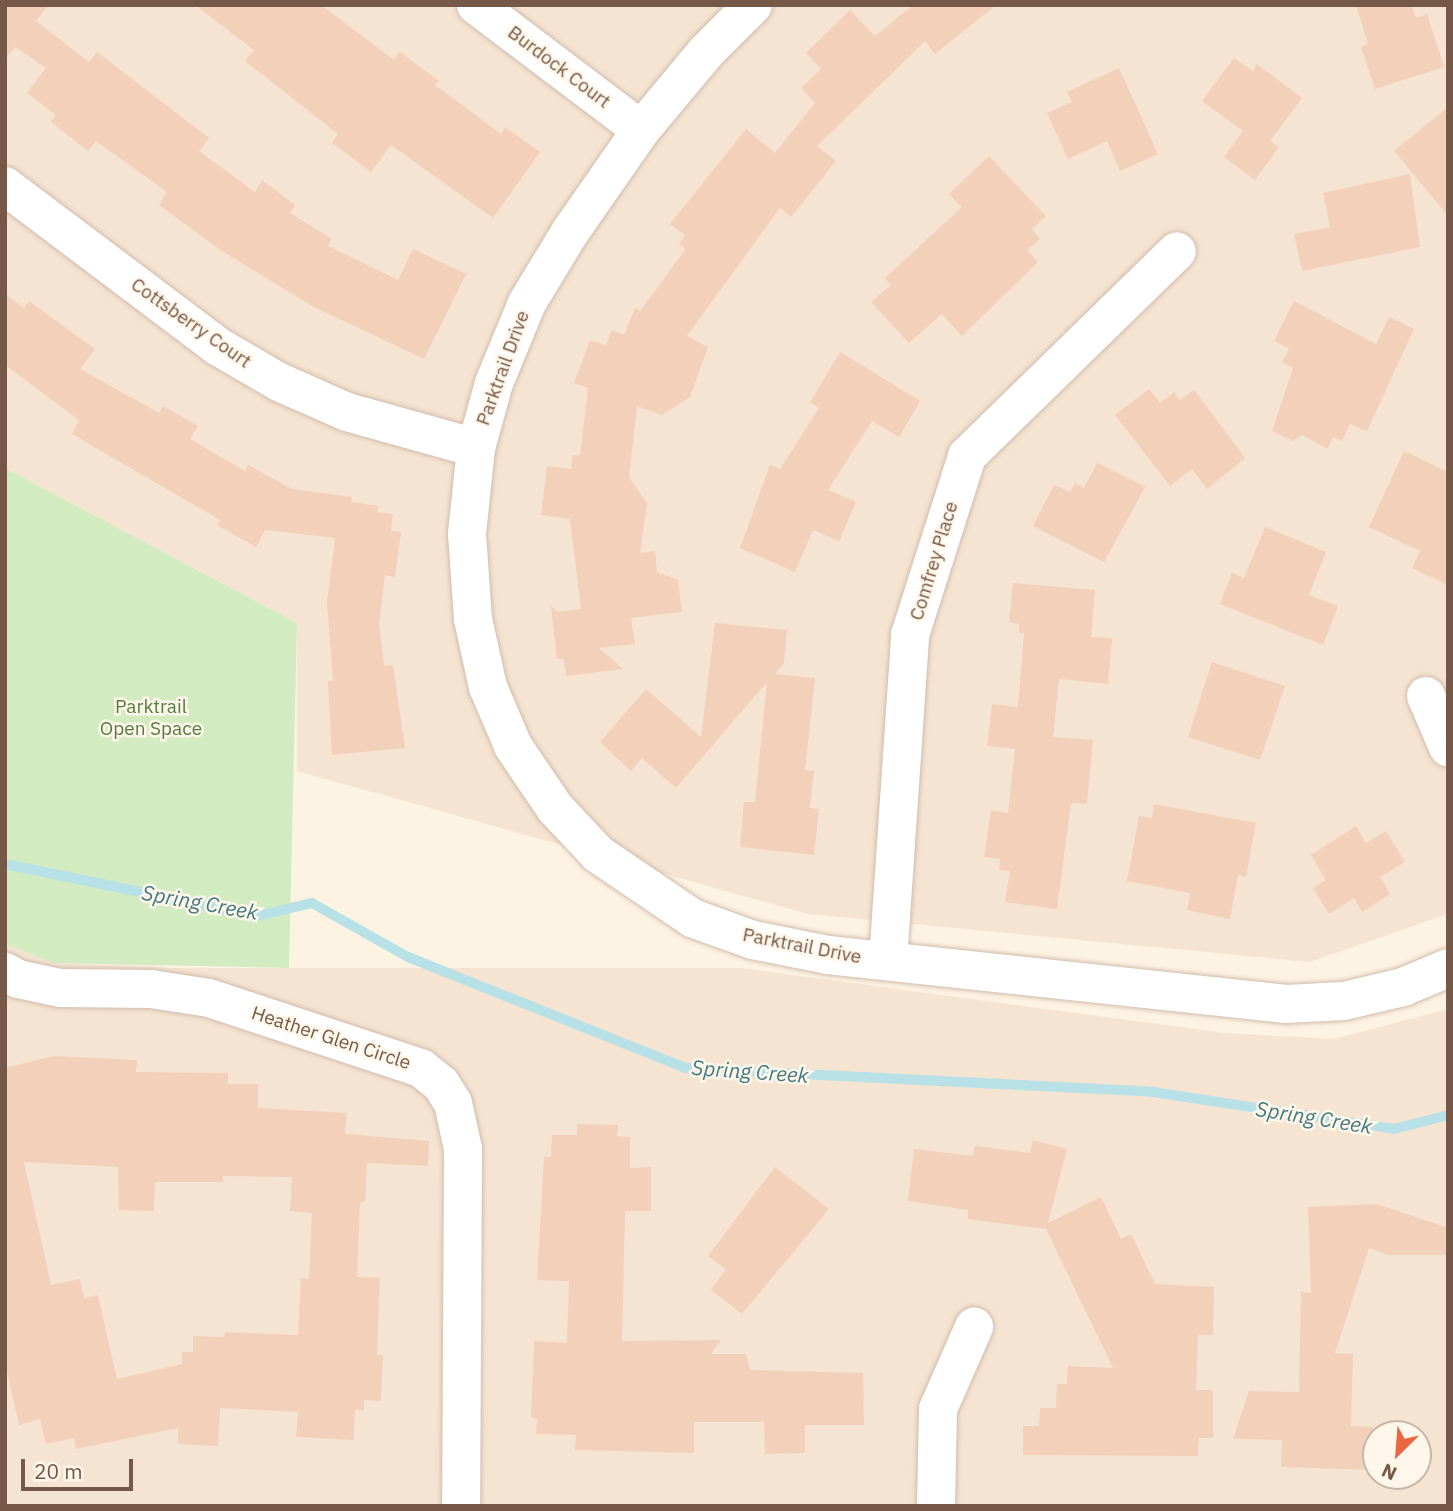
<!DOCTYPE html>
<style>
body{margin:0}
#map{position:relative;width:1453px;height:1511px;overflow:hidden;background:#fdf3e3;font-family:"IBM Plex Sans",sans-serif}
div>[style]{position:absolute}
.residential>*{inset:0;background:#f5e4d2}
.green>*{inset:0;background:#d3ebc1}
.stream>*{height:10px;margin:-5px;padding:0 5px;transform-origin:5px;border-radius:5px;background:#b7e1e7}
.building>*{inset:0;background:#f3d0ba}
.roads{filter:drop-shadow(0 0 2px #d1bcac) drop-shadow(0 0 2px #d1bcac)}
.minor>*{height:38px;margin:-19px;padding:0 19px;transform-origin:19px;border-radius:19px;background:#fff}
span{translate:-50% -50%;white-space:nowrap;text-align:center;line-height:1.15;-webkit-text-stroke:5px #fff7ea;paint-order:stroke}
.street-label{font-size:19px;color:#765848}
.park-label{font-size:19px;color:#537c40}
.water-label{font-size:21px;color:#3f7983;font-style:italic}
.frame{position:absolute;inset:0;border:7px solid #765848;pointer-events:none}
.north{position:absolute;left:1362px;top:1420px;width:70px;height:70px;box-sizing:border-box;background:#fff7ea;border:2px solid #c8b7a9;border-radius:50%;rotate:205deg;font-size:19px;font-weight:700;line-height:28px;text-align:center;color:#765848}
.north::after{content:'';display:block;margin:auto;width:24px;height:32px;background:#eb6744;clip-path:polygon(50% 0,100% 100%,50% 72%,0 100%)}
.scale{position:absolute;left:21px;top:1459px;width:112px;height:32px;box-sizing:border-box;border:4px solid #765848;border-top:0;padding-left:9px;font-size:21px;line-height:24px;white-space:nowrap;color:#765848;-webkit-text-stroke:5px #fff7ea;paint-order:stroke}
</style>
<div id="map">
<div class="residential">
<div style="clip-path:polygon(5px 5px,1448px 5px,1448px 914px,1310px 962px,808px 914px,297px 771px,297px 623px,5px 468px)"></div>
<div style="clip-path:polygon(evenodd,5px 944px,53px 963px,174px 968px,741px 968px,1225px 1033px,1334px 1039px,1448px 1009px,1448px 1506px,5px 1506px,5px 944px,1376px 1434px,1418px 1434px,1418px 1476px,1376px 1476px,1376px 1434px)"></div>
</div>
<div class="green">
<div style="clip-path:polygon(5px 468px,297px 623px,289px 968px,53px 963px,5px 944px)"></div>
</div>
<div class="stream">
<div style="left:5px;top:864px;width:257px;rotate:11.7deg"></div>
<div style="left:257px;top:916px;width:57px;rotate:-13.3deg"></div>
<div style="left:312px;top:903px;width:110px;rotate:29.4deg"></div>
<div style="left:408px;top:957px;width:298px;rotate:21.8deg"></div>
<div style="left:685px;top:1068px;width:469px;rotate:2.9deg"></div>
<div style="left:1153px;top:1092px;width:244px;rotate:8.7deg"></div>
<div style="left:1394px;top:1129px;width:56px;rotate:-14.5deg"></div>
</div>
<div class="building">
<div style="clip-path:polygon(5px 5px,49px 5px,36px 21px,89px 62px,97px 52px,209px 138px,199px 151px,255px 192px,262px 180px,295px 205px,290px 213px,332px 239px,328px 246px,398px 280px,413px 249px,466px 274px,424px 359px,312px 306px,222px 251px,159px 205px,167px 192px,96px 141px,88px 151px,51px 122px,56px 115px,27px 93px,46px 68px,15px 47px,5px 59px)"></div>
<div style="clip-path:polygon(195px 5px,321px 5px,394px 60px,400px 52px,439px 81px,435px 85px,501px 134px,505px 127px,540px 152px,493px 218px,391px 145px,371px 172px,332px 143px,338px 134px,245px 61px,254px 50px)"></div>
<div style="clip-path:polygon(913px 5px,996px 5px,935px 54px,925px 41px,817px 146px,836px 161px,791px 217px,780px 208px,687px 336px,708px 347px,690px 397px,662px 415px,637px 406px,629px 477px,647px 504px,640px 553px,655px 551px,657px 572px,678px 580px,682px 612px,631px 618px,635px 644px,599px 648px,623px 669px,566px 676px,564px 659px,557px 659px,551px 606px,557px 612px,581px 609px,570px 519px,541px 515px,547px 466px,571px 469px,573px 455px,580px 456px,588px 388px,574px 383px,590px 340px,606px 345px,612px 330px,624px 335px,635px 308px,640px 311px,686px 249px,679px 244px,685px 235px,670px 224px,746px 129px,775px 153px,815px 103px,801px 88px,821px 69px,806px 53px,850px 10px,875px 36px)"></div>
<div style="clip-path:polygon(1356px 5px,1412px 5px,1416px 18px,1427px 14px,1444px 67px,1375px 89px,1361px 47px,1368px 44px)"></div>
<div style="clip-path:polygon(1234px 58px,1253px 71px,1257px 64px,1302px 98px,1270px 141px,1279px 147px,1255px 180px,1224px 157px,1243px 131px,1202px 101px)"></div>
<div style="clip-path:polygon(1119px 68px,1158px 154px,1120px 171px,1107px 141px,1068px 159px,1047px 113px,1072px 102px,1067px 92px)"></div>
<div style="clip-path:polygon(1448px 107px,1448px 216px,1394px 151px)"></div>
<div style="clip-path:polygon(989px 156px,1046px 216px,1032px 229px,1040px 239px,1027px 250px,1038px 262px,962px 336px,942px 314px,909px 343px,871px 302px,891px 285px,885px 278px,962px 207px,949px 194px)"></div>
<div style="clip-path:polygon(1410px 174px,1420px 247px,1302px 271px,1294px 234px,1330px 227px,1323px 193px)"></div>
<div style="clip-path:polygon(5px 294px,24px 308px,29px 301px,95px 349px,80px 369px,159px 413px,163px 406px,198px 426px,190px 439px,245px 471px,248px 465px,292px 489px,352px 497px,351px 502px,378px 506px,377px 512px,393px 514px,391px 531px,401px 532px,395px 577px,385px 575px,379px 623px,384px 666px,393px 665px,405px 748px,332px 755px,328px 681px,333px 680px,327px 602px,335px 538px,265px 530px,256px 547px,217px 525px,220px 520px,72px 434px,79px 420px,5px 365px)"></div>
<div style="clip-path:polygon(1294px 301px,1376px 344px,1389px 317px,1414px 329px,1367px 431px,1350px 424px,1342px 441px,1333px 437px,1328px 449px,1302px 435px,1293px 441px,1272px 431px,1293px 368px,1282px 362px,1289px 349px,1274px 341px)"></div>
<div style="clip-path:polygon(840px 352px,920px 401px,899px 437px,872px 421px,828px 490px,856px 502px,839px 541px,813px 530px,795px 572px,740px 548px,770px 465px,780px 469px,819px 408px,810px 402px)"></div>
<div style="clip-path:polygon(1149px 389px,1160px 403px,1174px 392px,1180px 400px,1194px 390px,1245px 458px,1207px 489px,1192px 469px,1170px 486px,1115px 415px)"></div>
<div style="clip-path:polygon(1404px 451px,1448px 472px,1448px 585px,1412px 568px,1420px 551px,1369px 527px)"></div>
<div style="clip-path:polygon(1097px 463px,1145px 487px,1104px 562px,1033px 526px,1054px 485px,1070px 492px,1075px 483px,1084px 488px)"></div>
<div style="clip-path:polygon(1265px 527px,1326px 552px,1309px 595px,1338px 606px,1323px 645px,1220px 604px,1232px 573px,1244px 578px)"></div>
<div style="clip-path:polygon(1013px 583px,1095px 590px,1091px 637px,1112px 638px,1108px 684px,1059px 679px,1053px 737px,1093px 740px,1087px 804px,1071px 803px,1057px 909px,1005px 902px,1010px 871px,999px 870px,1000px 859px,984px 857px,991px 810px,1008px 813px,1015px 749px,987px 746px,992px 704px,1018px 707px,1024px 633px,1019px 633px,1019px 624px,1009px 622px)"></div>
<div style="clip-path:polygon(715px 623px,787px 630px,784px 663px,775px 674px,815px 678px,805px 770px,814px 771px,810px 808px,819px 809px,814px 855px,740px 847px,744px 802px,755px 802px,767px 682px,676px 788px,642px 758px,631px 771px,600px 742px,646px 689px,701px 737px)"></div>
<div style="clip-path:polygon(1212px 662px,1285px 686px,1260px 760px,1188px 737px)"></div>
<div style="clip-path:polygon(1154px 804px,1256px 823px,1246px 877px,1238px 875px,1230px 919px,1187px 910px,1190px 893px,1127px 881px,1139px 816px,1152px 818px)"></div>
<div style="clip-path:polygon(1356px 826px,1366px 843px,1386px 831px,1405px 862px,1380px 877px,1390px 894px,1362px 912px,1354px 898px,1329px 914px,1313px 888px,1326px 880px,1311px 855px)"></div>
<div style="clip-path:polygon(evenodd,54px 1056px,137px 1060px,136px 1072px,228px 1073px,228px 1084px,258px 1084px,258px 1108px,347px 1113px,345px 1134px,429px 1141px,428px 1166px,367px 1163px,365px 1202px,360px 1202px,357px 1277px,380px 1278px,377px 1355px,383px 1355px,381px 1401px,364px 1400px,364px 1410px,355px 1410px,354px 1440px,296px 1437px,298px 1412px,220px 1408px,218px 1446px,178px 1444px,178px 1428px,76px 1449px,74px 1438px,46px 1444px,40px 1419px,19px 1425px,5px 1362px,5px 1068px,54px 1056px,24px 1162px,118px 1167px,119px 1210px,154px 1211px,155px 1182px,223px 1182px,223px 1176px,292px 1177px,290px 1211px,312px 1213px,309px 1279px,301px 1278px,298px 1335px,225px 1332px,224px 1337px,193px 1336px,193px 1352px,182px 1352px,182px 1364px,117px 1379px,98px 1295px,84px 1298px,80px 1279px,51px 1285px,24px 1162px)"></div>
<div style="clip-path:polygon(577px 1124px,618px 1125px,617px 1136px,630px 1137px,630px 1168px,651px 1167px,651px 1211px,625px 1211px,622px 1341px,721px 1340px,711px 1354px,746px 1354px,750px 1370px,863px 1373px,864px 1425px,805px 1425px,805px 1453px,765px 1454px,764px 1422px,694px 1422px,694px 1453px,575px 1450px,576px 1435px,536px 1434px,537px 1418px,531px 1418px,534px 1341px,567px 1343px,569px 1281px,537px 1280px,544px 1157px,551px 1157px,552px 1135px,577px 1135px)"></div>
<div style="clip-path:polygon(1033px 1140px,1067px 1149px,1048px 1223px,1101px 1197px,1121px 1239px,1131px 1234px,1155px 1284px,1214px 1287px,1213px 1335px,1198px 1335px,1196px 1390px,1213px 1390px,1213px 1438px,1199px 1438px,1198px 1456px,1023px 1455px,1023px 1426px,1039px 1426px,1040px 1408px,1056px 1408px,1057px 1384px,1067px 1384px,1068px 1366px,1113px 1368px,1046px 1229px,968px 1219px,968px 1210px,908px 1201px,914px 1149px,973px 1156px,975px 1146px,1030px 1153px)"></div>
<div style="clip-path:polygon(775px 1167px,829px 1209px,742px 1314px,711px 1290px,726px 1269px,708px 1256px)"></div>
<div style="clip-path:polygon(1377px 1204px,1448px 1228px,1448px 1255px,1388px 1255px,1369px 1248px,1335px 1353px,1353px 1354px,1351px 1426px,1373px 1427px,1372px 1470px,1281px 1467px,1282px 1440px,1233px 1439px,1249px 1391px,1299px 1392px,1301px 1291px,1311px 1293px,1308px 1207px)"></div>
</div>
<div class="roads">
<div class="minor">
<div style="left:476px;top:5px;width:207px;rotate:37.1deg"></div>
<div style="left:753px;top:5px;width:66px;rotate:135deg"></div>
<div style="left:706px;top:52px;width:102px;rotate:129.8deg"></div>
<div style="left:641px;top:130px;width:124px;rotate:124.8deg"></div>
<div style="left:570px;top:232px;width:83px;rotate:121.2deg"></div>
<div style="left:527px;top:303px;width:87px;rotate:112.4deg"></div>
<div style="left:494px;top:383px;width:67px;rotate:105.5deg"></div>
<div style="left:476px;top:448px;width:86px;rotate:96deg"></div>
<div style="left:467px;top:534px;width:85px;rotate:86deg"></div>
<div style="left:473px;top:619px;width:70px;rotate:77.6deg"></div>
<div style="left:488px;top:687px;width:64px;rotate:67deg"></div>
<div style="left:513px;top:746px;width:75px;rotate:55.9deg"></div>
<div style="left:555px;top:808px;width:63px;rotate:46.9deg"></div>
<div style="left:598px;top:854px;width:114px;rotate:34.2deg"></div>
<div style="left:692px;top:918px;width:65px;rotate:19.8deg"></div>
<div style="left:753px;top:940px;width:76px;rotate:11.3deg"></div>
<div style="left:828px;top:955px;width:461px;rotate:6.1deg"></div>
<div style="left:1286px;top:1004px;width:58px;rotate:-3deg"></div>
<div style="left:1344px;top:1001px;width:61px;rotate:-13.3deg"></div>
<div style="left:1403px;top:987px;width:49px;rotate:-22.9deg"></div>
<div style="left:5px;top:186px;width:266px;rotate:37deg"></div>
<div style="left:217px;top:346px;width:72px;rotate:30.1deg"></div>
<div style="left:279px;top:382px;width:74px;rotate:23.8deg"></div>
<div style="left:347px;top:412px;width:134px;rotate:15.6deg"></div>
<div style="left:1426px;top:696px;width:56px;rotate:66.7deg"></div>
<div style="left:888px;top:961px;width:327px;rotate:-86.1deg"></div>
<div style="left:910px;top:635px;width:188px;rotate:-72.3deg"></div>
<div style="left:967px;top:456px;width:293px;rotate:-44.3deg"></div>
<div style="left:5px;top:972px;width:15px;rotate:28deg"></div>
<div style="left:18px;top:979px;width:43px;rotate:12.1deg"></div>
<div style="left:60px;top:988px;width:91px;rotate:0.6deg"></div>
<div style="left:151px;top:989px;width:59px;rotate:8.8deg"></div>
<div style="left:209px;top:998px;width:223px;rotate:18.3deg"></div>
<div style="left:421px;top:1068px;width:26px;rotate:39deg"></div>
<div style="left:441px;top:1084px;width:22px;rotate:58deg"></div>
<div style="left:453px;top:1103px;width:47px;rotate:77.7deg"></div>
<div style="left:463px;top:1149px;width:357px;rotate:90.3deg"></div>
<div style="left:936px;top:1506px;width:97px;rotate:-88.8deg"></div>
<div style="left:938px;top:1409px;width:90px;rotate:-66.3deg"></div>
</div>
</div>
<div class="street-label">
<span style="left:559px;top:67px;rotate:37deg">Burdock Court</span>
<span style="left:191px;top:323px;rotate:35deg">Cottsberry Court</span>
<span style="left:503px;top:368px;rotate:-70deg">Parktrail Drive</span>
<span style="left:934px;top:561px;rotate:-73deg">Comfrey Place</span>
<span style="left:802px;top:946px;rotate:11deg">Parktrail Drive</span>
<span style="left:331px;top:1038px;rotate:18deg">Heather Glen Circle</span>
</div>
<div class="park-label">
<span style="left:151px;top:718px">Parktrail<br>Open Space</span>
</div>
<div class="water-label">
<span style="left:200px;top:902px;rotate:10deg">Spring Creek</span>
<span style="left:750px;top:1071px;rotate:4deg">Spring Creek</span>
<span style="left:1314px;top:1117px;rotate:9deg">Spring Creek</span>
</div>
<div class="frame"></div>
<div class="north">N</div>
<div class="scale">20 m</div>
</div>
